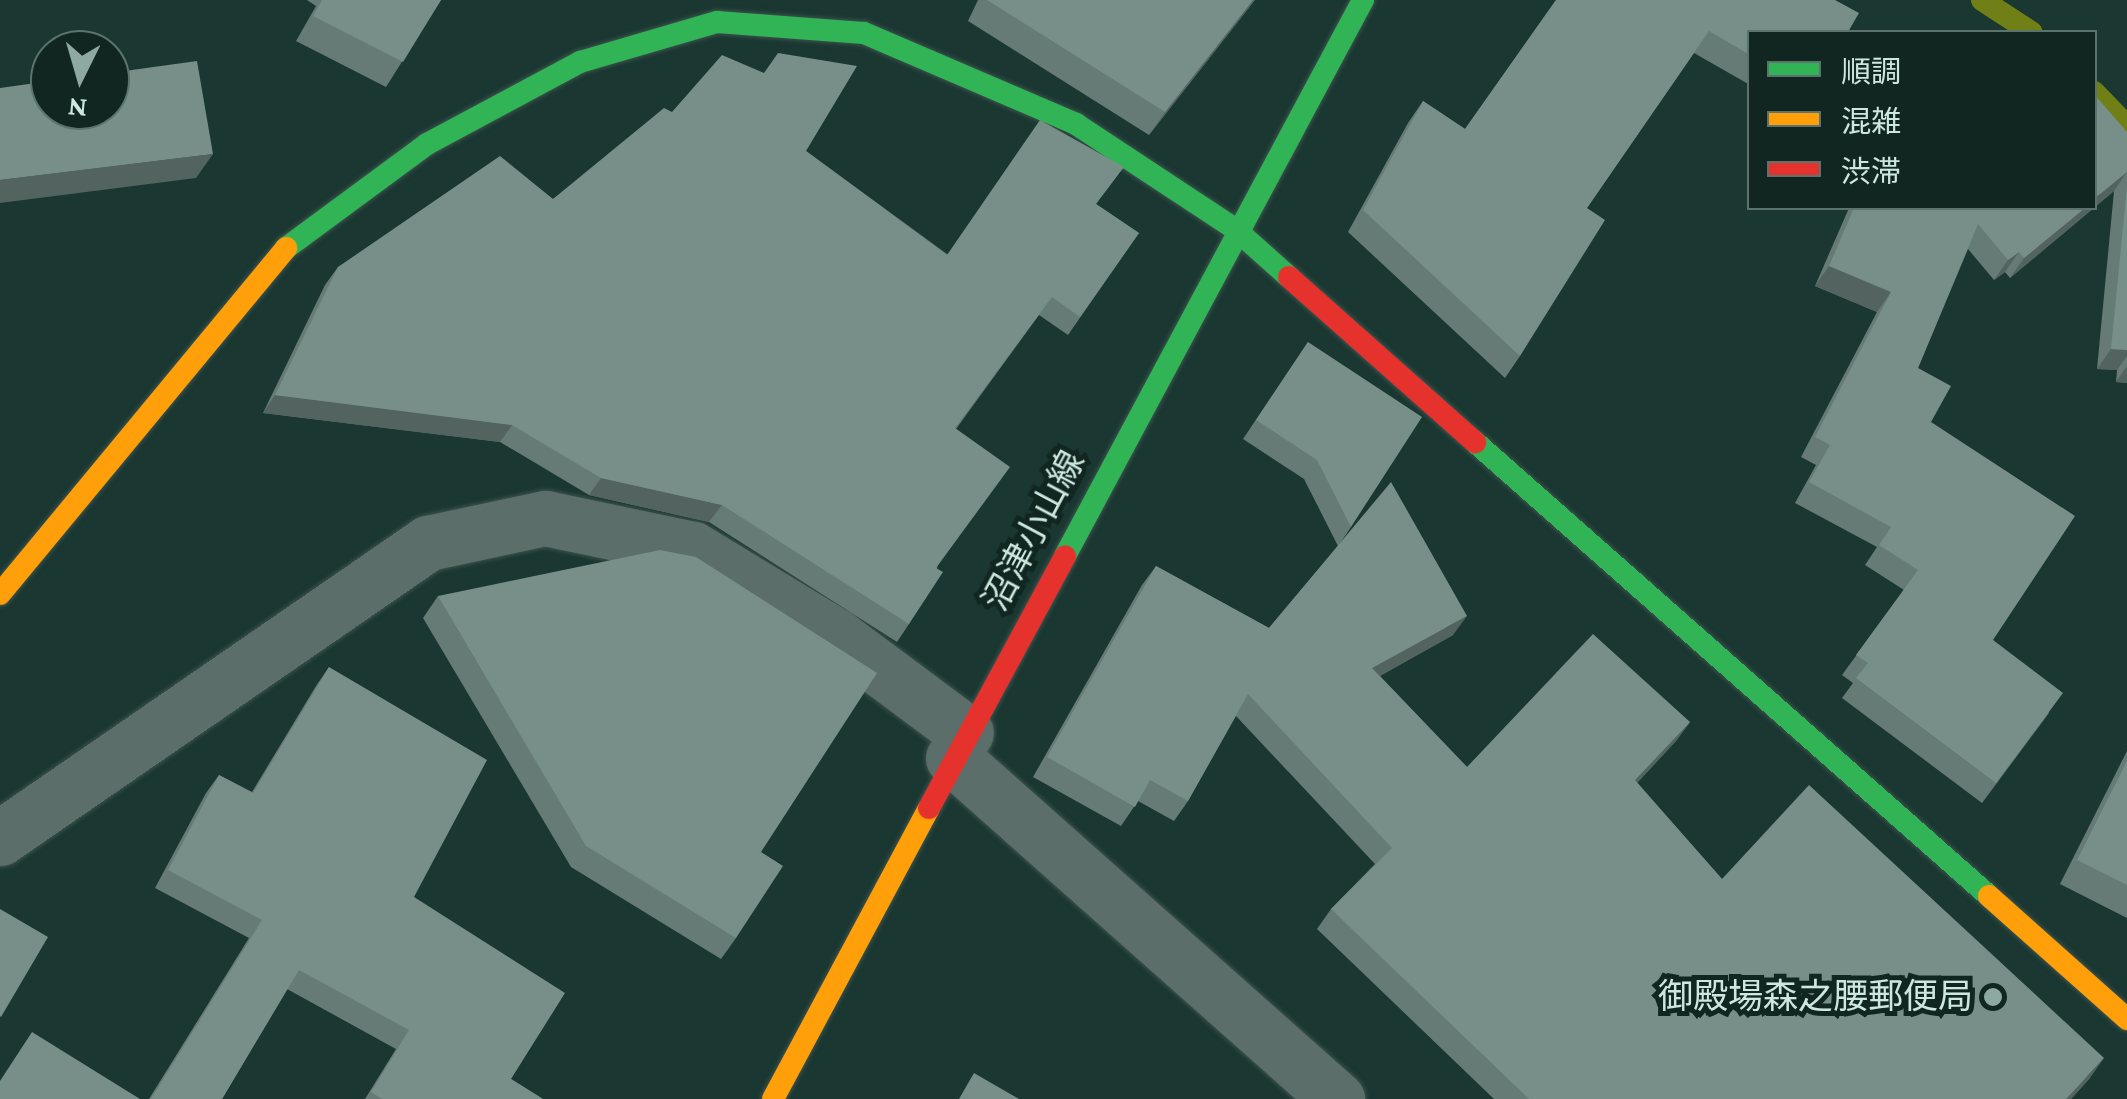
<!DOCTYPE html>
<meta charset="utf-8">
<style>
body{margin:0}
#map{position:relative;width:2127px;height:1099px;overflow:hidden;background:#1a3731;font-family:"Crimson Pro","Noto Sans JP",serif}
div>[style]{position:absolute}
.stream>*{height:22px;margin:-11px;padding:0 11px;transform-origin:11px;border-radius:11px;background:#718016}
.roads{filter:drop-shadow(0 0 2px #3c524d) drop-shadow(0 0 2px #3c524d)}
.street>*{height:55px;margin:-27.5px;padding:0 27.5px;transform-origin:27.5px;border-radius:27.5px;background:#5b6e6a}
.fast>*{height:22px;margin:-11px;padding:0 11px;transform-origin:11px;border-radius:11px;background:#30b455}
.slow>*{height:22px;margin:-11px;padding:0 11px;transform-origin:11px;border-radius:11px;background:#ff9f0a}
.jam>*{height:22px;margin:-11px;padding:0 11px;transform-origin:11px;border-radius:11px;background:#e5322d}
.wall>*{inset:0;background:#667a76}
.shaded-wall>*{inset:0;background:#536360}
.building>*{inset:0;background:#778e89}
.dots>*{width:28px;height:28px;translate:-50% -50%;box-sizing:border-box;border:5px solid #112621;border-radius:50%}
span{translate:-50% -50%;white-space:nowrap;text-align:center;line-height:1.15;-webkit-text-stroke:10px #112621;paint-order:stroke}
.street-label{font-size:35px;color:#cde7df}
.poi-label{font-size:35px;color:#cde7df}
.right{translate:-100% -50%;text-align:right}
.legend{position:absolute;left:1747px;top:30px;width:350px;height:180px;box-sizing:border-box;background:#112621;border:2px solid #5c736d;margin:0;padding:12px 18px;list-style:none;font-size:30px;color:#cde7df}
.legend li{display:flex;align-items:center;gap:20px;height:50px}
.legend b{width:50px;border:2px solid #5c736d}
.north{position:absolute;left:30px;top:30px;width:100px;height:100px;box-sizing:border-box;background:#112621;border:2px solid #5c736d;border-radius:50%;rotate:185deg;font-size:28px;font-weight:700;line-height:40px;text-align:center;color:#cde7df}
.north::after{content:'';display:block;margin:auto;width:35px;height:45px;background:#8ea9a2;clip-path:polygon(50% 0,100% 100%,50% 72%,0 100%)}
</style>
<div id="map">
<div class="stream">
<div style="left:1982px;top:0;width:59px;rotate:33.1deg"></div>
<div style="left:2094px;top:92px;width:47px;rotate:45.9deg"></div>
</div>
<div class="roads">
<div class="street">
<div style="left:953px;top:758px;width:514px;rotate:41.61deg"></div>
<div style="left:0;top:838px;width:520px;rotate:-34.58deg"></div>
<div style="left:428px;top:543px;width:120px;rotate:-12.1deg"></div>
<div style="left:545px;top:518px;width:151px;rotate:11.8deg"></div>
<div style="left:693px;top:549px;width:167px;rotate:31.3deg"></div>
<div style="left:836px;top:636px;width:162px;rotate:36.7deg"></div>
</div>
<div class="fast">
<div style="left:286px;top:248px;width:175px;rotate:-36.4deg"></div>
<div style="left:427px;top:144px;width:174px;rotate:-28.2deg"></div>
<div style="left:580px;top:62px;width:143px;rotate:-16.3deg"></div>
<div style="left:717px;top:22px;width:147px;rotate:4.3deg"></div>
<div style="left:864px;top:33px;width:231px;rotate:23.2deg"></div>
<div style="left:1076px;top:124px;width:189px;rotate:33.4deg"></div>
<div style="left:1234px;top:228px;width:74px;rotate:41.7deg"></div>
<div style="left:1475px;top:442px;width:686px;rotate:41.45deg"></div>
<div style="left:1065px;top:556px;width:631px;rotate:-61.81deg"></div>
</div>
<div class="slow">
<div style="left:0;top:594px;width:449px;rotate:-50.4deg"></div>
<div style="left:1989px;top:896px;width:185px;rotate:41.7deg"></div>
<div style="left:773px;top:1099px;width:330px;rotate:-61.8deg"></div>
</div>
<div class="jam">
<div style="left:1289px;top:277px;width:249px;rotate:41.6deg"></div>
<div style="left:929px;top:808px;width:286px;rotate:-61.6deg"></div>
</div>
</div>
<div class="wall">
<div style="clip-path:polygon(307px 0,441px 0,386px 87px,296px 41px,316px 6px)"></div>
<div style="clip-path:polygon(978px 0,1255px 0,1149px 135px,968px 21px)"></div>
<div style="clip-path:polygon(1556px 0,1750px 32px,1750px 85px,1694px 53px,1587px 208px,1520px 356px,1505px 378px,1348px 232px,1408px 123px,1423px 101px,1465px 129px)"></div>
<div style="clip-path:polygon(672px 112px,806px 151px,947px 254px,1096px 204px,1139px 233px,1068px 335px,1039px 315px,956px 429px,937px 569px,909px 624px,897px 642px,709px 522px,589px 495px,500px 442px,263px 413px,325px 285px,338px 267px,553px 199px)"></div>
<div style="clip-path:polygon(2127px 132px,2127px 383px,2116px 382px,2117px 370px,2097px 369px,2114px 191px,2010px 278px,2005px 272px,1994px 280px,1968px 249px,1918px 368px,1931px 422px,1993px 640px,2049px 713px,1982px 803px,1842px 698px,1853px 683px,1842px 675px,1904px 590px,1865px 565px,1877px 547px,1795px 503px,1816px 465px,1801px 457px,1877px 312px,1815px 286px,1849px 208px,2094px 208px)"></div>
<div style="clip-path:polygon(1308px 342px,1351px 527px,1339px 545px,1453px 635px,1380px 676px,1467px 767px,1690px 722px,1676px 741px,1637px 783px,1722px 879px,2090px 1078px,2071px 1099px,1494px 1099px,1317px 929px,1331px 909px,1375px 864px,1236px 716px,1188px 801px,1174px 821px,1138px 801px,1121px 826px,1033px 777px,1142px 585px,1156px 566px,1269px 628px,1338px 546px,1304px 479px,1243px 439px)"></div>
<div style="clip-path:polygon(438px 596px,761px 852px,736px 938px,721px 959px,571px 867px,423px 618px)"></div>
<div style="clip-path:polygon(329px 667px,414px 897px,511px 1079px,543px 1099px,365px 1099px,396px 1049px,287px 989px,222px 1099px,149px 1099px,249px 938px,155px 888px,206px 793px,219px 775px,252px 792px,316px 686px)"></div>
<div style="clip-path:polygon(2127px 751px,2127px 918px,2060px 884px)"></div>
</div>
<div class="shaded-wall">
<div style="clip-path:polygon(1253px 0,1255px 0,1149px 135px,1165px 112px)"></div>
<div style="clip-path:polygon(213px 154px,196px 178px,0 203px,0 180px)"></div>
<div style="clip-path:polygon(2127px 172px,2114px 191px,2010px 278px,2024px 258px,2085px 208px,2094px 208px,2094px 199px)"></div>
<div style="clip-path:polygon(2019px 252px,2005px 272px,1994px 280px,2008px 260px)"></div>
<div style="clip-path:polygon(1829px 266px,1891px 292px,1877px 312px,1815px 286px)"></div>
<div style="clip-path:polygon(2111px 349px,2127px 350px,2127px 356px,2117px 370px,2097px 369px)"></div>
<div style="clip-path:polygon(2127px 366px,2127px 383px,2116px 382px)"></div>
<div style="clip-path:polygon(275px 395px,512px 425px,500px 442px,263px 413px)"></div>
<div style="clip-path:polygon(601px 478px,722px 505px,709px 522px,589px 495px)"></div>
<div style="clip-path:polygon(1467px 616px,1453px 635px,1358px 688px,1372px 668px)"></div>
<div style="clip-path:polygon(1690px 722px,1676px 741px,1621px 800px,1635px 780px)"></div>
<div style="clip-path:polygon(2104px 1058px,2090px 1078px,2071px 1099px,2066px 1099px)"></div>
</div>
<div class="building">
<div style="clip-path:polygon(322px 0,441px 0,403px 62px,313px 16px)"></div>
<div style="clip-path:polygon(987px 0,1253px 0,1165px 112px)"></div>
<div style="clip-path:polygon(1556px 0,1835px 0,1859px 13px,1848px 32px,1750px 32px,1750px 55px,1709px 31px,1587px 208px,1605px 220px,1520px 356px,1363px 210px,1423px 101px,1465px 129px)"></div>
<div style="clip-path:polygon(778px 53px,857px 66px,806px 151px,947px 255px,1040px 120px,1124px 167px,1096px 204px,1139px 233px,1080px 317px,1052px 297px,955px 428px,1010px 467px,936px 568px,943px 572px,909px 624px,722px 505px,601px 478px,512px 425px,275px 395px,338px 267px,500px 156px,553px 199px,664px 108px,672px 112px,722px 55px,764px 73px)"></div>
<div style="clip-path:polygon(197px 61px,213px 154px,0 180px,0 88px,50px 81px,50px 110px,110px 110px,110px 73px)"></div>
<div style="clip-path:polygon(2094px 94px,2127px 132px,2127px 172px,2094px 199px)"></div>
<div style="clip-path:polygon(2127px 186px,2127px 350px,2111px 349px)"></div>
<div style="clip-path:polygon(1854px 208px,2085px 208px,2024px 258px,2019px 252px,2008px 260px,1978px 224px,1918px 368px,1951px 386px,1931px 422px,2075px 516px,1993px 640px,2063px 693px,1996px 783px,1856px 678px,1868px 663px,1856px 655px,1918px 570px,1879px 545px,1891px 527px,1809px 482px,1830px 445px,1815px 437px,1891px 292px,1829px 266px)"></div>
<div style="clip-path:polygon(1308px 342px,1422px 417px,1351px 527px,1317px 460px,1256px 420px)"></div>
<div style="clip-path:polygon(1391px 482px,1467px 616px,1372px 668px,1467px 767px,1593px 634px,1690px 722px,1635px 780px,1722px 879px,1809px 785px,2104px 1058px,2066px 1099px,1529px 1099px,1331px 909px,1392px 848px,1248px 694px,1188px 801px,1150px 780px,1135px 807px,1047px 757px,1156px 566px,1269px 628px)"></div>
<div style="clip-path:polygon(660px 550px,696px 557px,877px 673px,761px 852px,783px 866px,736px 938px,586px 846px,438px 596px)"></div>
<div style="clip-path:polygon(329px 667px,487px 760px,414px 897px,565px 993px,511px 1079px,543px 1099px,382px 1099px,371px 1092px,409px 1030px,299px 970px,222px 1099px,151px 1099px,262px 920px,168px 870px,219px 775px,253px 793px)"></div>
<div style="clip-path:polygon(2127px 761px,2127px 885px,2077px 860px)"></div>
<div style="clip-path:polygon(0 909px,48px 937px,1px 1017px,0 1016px)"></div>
<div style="clip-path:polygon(32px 1032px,140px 1099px,0 1099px,0 1081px)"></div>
<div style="clip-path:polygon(974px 1073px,1019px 1099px,959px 1099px)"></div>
</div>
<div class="dots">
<div style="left:1993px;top:997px;background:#8ea9a2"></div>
</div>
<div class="street-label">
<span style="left:1034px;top:531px;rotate:-62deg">沼津小山線</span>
</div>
<div class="poi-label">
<span class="right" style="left:1973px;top:997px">御殿場森之腰郵便局</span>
</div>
<ul class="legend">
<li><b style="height:12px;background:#30b455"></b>順調</li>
<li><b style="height:12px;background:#ff9f0a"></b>混雑</li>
<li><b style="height:12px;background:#e5322d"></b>渋滞</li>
</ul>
<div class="north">N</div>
</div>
